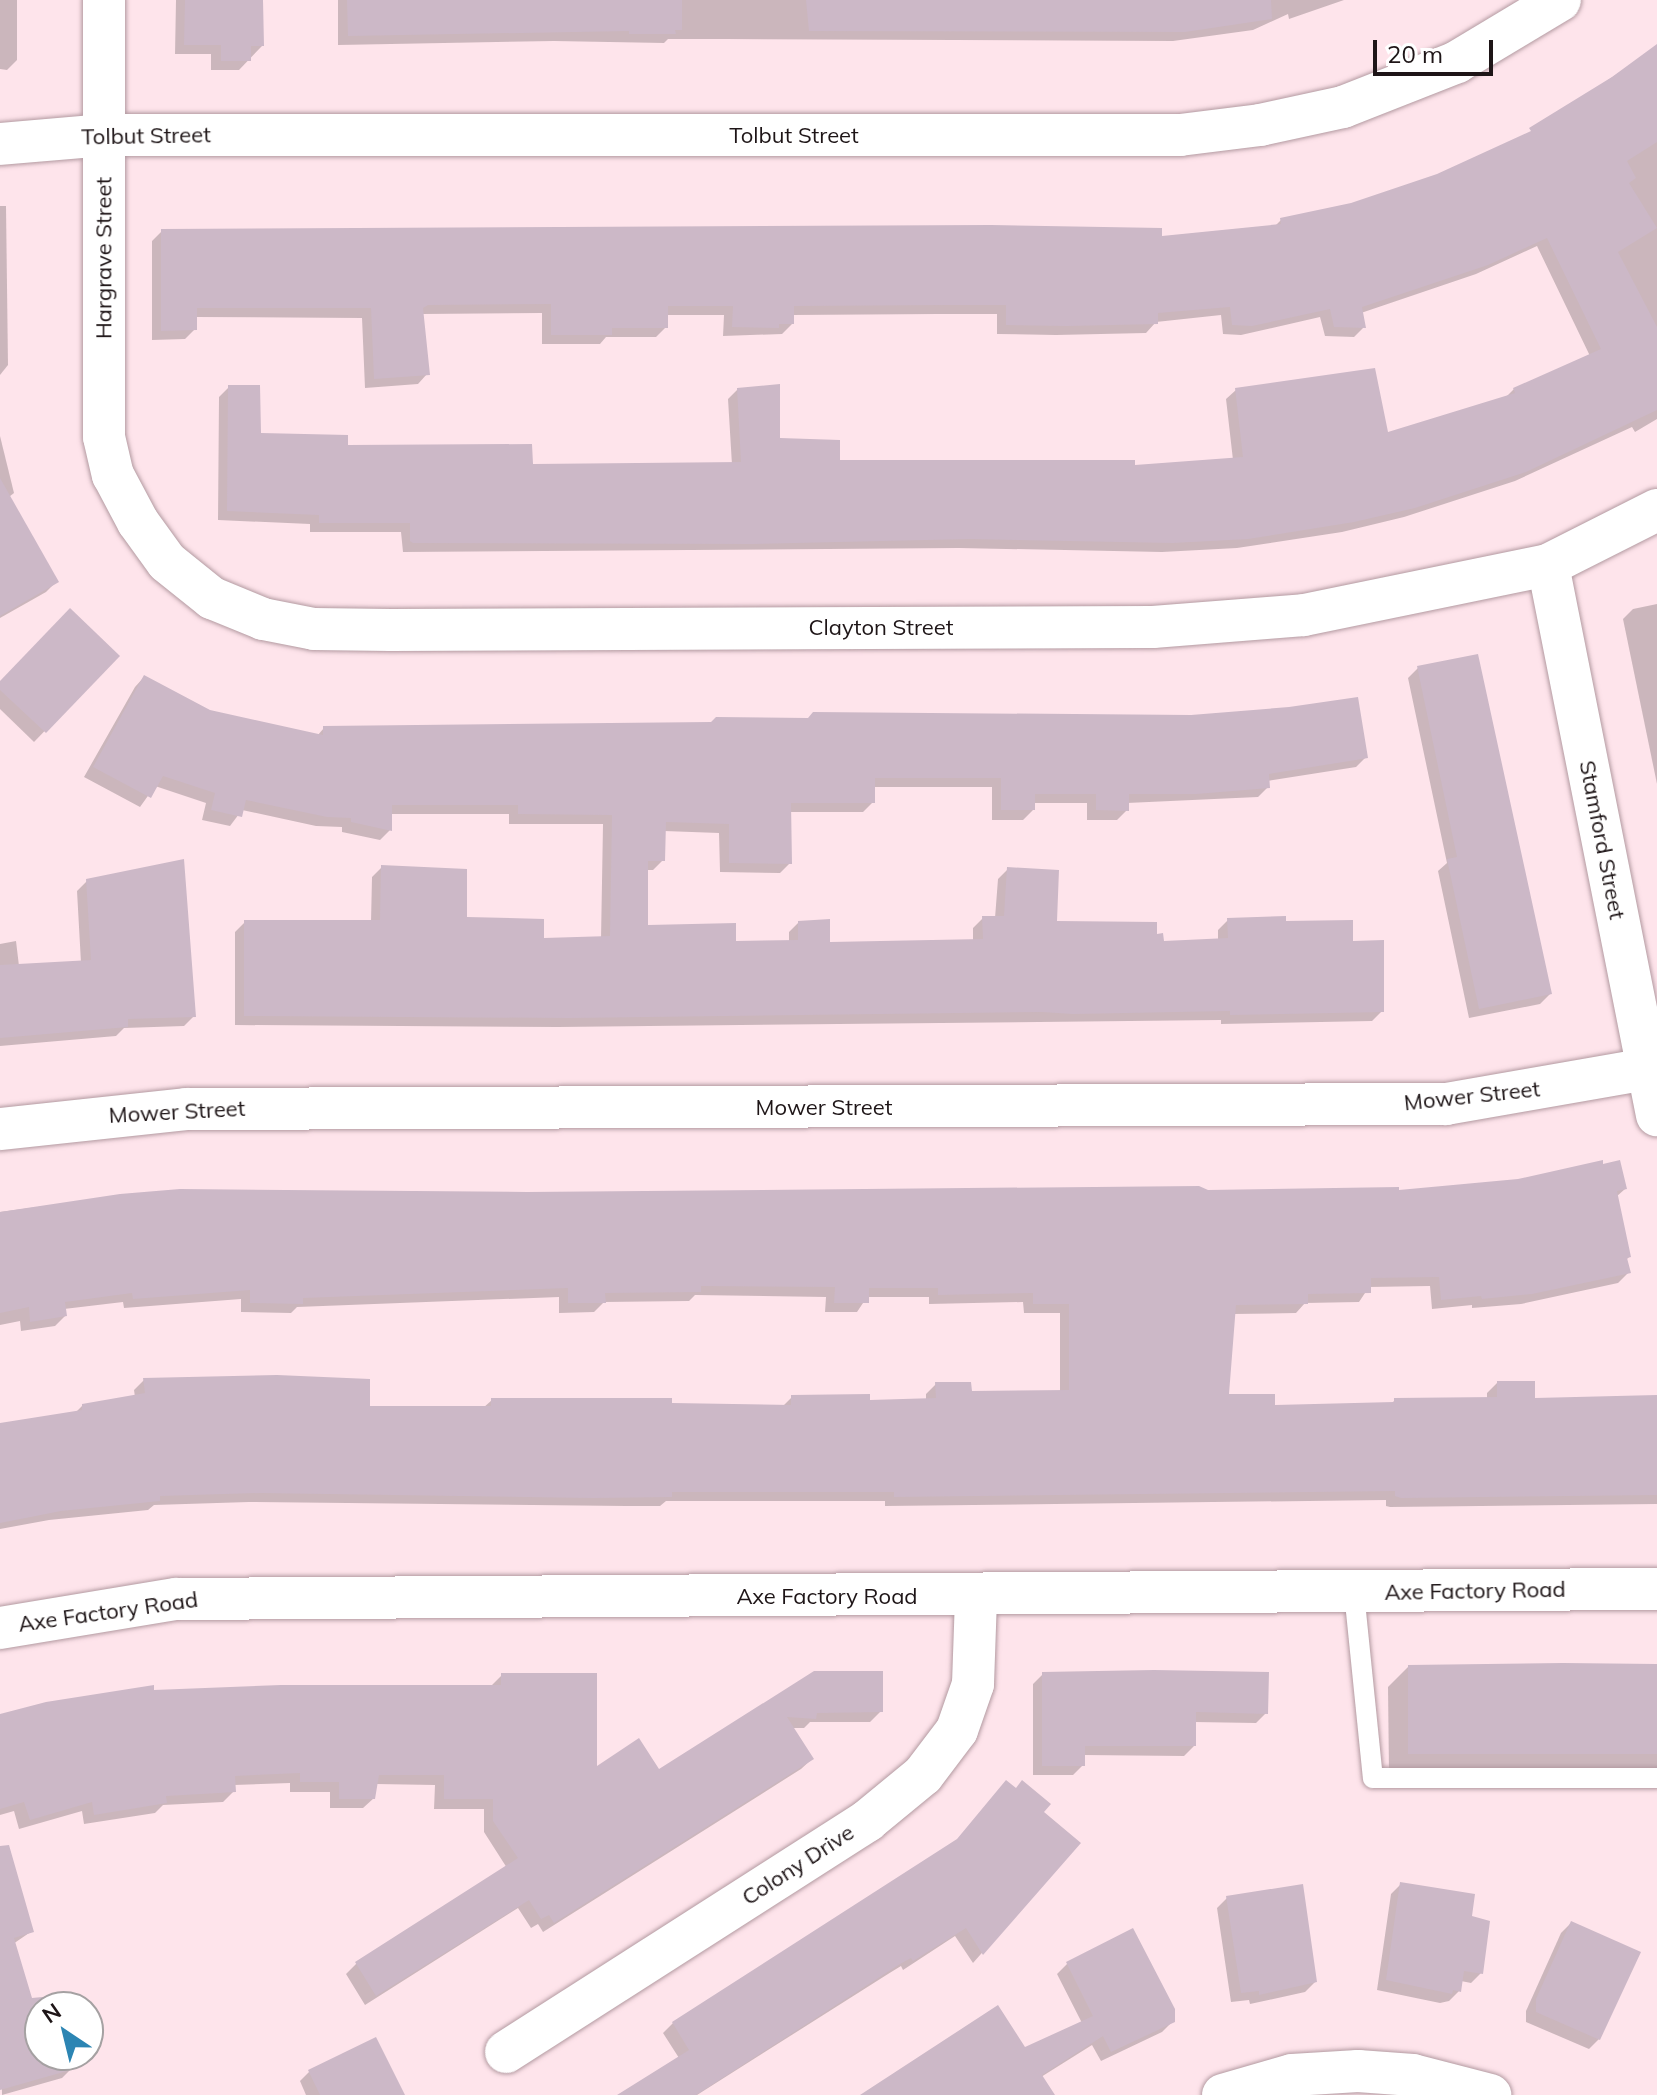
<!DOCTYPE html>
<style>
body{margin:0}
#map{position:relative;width:1657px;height:2095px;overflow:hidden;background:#fee4eb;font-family:Mulish,sans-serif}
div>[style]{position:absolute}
.shadow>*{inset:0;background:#0003}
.building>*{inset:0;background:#ccb8c7}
.roads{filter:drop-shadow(0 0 2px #b39aa1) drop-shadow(0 0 2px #b39aa1)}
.lane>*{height:20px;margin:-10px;padding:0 10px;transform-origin:10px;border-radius:10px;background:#fff}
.street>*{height:42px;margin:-21px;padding:0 21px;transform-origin:21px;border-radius:21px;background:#fff}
span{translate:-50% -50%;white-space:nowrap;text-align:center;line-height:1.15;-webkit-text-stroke:8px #fff;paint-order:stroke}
.street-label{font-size:22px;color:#1e1517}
.north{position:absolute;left:24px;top:1991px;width:80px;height:80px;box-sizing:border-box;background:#fff;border:2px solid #a5a1a2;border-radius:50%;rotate:325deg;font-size:22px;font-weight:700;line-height:32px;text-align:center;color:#1e1517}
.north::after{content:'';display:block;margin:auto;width:28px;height:36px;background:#2c85b3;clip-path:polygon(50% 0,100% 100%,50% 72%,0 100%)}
.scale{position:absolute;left:1373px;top:40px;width:120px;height:36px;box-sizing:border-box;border:4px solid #1e1517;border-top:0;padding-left:10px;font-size:24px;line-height:28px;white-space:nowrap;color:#1e1517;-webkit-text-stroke:6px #fff;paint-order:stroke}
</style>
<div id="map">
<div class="shadow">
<div style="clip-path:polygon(0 0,17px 0,17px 60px,7px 70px,0 69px)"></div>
<div style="clip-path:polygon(176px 0,262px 0,262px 46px,239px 70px,211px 70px,211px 54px,175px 54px)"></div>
<div style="clip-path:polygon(338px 0,1344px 0,1289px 19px,1288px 14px,1253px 30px,1173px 41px,726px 39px,668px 39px,664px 43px,554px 41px,338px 45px)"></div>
<div style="clip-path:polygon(1657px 47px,1657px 419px,1635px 432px,1632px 427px,1515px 481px,1404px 517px,1342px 532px,1237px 548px,1162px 552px,959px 548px,403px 552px,401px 532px,310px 532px,310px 524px,218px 520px,219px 397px,229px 387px,259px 435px,531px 466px,732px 465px,728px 399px,738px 389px,778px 440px,838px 462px,1133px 467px,1233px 460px,1226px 399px,1236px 390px,1387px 434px,1506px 397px,1514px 389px,1590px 356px,1537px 246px,1476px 274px,1361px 313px,1364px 327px,1354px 337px,1325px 336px,1320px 317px,1241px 335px,1223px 334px,1221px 315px,1156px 322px,1146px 333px,1056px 335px,997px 334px,997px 314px,938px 314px,792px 315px,792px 324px,782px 334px,723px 336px,724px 315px,666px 315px,666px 327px,656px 337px,606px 337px,600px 344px,542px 344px,542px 313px,422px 314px,427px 374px,418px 384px,365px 388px,362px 318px,195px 317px,195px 329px,185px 339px,152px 340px,152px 241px,162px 231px,1160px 238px,1274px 227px,1281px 220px,1351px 205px,1438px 176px,1522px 138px)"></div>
<div style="clip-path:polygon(0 206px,6px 206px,8px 365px,0 375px)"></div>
<div style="clip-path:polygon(0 436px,14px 493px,0 504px)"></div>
<div style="clip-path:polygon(0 540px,56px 582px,46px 592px,0 618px)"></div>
<div style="clip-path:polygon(1657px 604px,1657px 784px,1623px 619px,1633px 609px)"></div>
<div style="clip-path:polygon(117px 656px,34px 742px,0 709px,0 684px)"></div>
<div style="clip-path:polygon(1418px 668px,1550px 994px,1540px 1004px,1469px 1018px,1438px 871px,1447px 863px,1408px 678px)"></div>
<div style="clip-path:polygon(144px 677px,209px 712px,317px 736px,324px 728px,1366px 757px,1356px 767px,1267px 781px,1268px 787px,1258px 797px,1127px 803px,1127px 810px,1117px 820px,1087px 820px,1087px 803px,1033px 803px,1033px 810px,1023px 820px,992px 820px,992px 787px,873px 787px,873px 802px,863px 812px,789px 812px,790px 863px,780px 873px,720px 872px,719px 833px,664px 831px,663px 860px,653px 870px,646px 870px,646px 927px,734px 943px,789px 942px,789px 932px,799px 922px,828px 944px,973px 941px,973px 928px,983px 918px,995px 918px,998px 879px,1008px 869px,1055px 923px,1155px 936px,1162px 943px,1218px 941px,1218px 930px,1228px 920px,1284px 923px,1351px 943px,1382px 1011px,1372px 1021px,1221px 1024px,1221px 1020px,558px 1027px,235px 1025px,235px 932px,245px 922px,371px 922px,372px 877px,382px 867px,465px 919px,542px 940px,601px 939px,603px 824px,509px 824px,509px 814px,390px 814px,390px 830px,380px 840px,342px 832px,342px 827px,316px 826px,242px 810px,230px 826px,202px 820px,206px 803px,155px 786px,140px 807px,84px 777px,135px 687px)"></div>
<div style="clip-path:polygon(87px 881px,194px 1016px,184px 1026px,124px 1028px,116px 1036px,0 1046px,0 944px,16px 941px,19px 966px,81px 963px,77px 891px)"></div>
<div style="clip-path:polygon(1625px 1189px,1616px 1197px,1629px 1257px,1625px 1261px,1628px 1273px,1618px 1283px,1521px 1304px,1472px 1308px,1472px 1305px,1432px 1309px,1430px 1286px,1369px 1287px,1359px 1302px,1305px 1303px,1296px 1313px,1233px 1314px,1227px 1394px,1273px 1407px,1391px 1404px,1395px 1400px,1487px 1399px,1487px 1393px,1497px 1383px,1533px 1400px,1657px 1397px,1657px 1504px,1390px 1507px,1386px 1506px,1386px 1500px,885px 1506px,885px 1501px,666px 1501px,660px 1506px,626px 1506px,249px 1502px,154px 1505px,148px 1510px,49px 1520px,0 1529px,0 1426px,75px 1413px,82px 1406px,135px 1397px,134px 1390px,144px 1380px,368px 1408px,483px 1408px,492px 1400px,782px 1407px,792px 1397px,868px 1402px,926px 1400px,926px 1394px,936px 1384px,970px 1393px,1060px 1393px,1060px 1313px,1024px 1313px,1023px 1302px,929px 1304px,929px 1297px,867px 1297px,857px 1312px,825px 1312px,826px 1297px,695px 1295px,689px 1301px,604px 1302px,594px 1312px,559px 1313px,559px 1297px,297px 1307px,291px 1313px,241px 1312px,241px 1299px,124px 1308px,123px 1302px,64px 1309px,65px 1316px,55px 1326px,21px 1331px,20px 1321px,0 1325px,0 1212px,120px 1196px,1397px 1193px)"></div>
<div style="clip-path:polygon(1408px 1667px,1657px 1667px,1657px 1774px,1389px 1774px,1388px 1687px)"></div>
<div style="clip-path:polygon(814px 1673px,881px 1711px,870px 1722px,810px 1722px,804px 1728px,791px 1728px,812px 1759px,801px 1769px,543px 1932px,538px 1924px,531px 1928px,518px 1908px,365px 2005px,346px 1974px,356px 1964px,507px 1868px,484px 1832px,484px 1809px,434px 1809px,435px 1785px,376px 1784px,374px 1798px,363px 1808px,330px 1808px,330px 1792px,290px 1792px,290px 1783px,234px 1785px,234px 1791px,223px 1802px,163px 1805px,155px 1813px,84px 1824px,82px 1811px,19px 1829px,14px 1811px,0 1815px,0 1716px,153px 1692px,491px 1686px,502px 1675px,595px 1770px,659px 1771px)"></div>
<div style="clip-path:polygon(1043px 1674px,1266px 1713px,1256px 1723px,1194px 1722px,1194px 1746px,1184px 1756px,1083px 1755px,1083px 1765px,1073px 1775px,1033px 1775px,1033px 1684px)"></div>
<div style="clip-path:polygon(1042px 1813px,1079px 1843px,973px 1963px,955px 1936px,903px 1970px,901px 1966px,888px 1974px,697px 2095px,621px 2095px,679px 2058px,663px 2033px,673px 2023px,954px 1843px)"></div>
<div style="clip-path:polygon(1401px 1884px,1470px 1918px,1481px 1973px,1471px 1983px,1461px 1981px,1459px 1991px,1449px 2001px,1440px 2003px,1377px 1990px,1391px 1894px)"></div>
<div style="clip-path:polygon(1227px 1898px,1315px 1982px,1305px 1992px,1250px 2004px,1249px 2000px,1231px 2002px,1217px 1908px)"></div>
<div style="clip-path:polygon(0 1906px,32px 1931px,13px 1944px,30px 2001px,64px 1995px,67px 2007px,40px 2007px,40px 2055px,68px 2055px,72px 2068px,62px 2078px,2px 2095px)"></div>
<div style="clip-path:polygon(1571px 1923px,1599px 2039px,1589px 2049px,1526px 2022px,1526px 2011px,1561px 1933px)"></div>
<div style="clip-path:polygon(1132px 1930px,1173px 2021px,1162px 2032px,1101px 2061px,1092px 2045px,1041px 2077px,1046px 2095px,862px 2095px,1024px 2050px,1082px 2023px,1057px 1974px,1067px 1964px)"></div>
<div style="clip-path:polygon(310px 2071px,402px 2095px,306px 2095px,300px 2081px)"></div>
</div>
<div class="building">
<div style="clip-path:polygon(185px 0,263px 0,264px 46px,251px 46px,251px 61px,221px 61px,221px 45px,184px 45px)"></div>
<div style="clip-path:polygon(347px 0,682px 0,682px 30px,675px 30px,676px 34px,629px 34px,629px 31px,348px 36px)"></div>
<div style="clip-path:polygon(806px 0,1271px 0,1272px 19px,1185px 32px,809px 31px)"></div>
<div style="clip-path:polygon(1657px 44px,1657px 142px,1627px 161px,1636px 178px,1629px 183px,1657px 228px,1618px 252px,1657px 327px,1657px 410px,1526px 472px,1415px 508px,1354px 522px,1248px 539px,1173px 543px,970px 539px,752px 544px,413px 543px,410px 541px,410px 523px,319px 523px,319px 515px,227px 511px,228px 385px,260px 385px,261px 433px,348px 435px,348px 445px,532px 444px,533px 464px,741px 462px,737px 388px,780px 384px,780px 438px,840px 440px,840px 460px,1135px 460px,1135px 465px,1243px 457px,1235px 388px,1375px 368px,1388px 432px,1515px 393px,1513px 388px,1601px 349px,1547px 238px,1488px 265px,1362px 307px,1366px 328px,1334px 327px,1330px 309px,1252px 326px,1232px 325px,1230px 307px,1158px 313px,1158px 324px,1067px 326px,1006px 325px,1006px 305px,949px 305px,794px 306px,794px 324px,779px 324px,779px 328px,732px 327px,733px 306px,668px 306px,668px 328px,612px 328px,612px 335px,551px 335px,551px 304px,428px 305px,423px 308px,430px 375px,374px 379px,371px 308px,197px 308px,197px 330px,161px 331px,161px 229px,991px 225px,1162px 228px,1162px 236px,1281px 224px,1280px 218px,1351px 203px,1437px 174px,1531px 131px,1529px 128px,1612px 77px)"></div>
<div style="clip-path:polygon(0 478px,59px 582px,0 616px)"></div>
<div style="clip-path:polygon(70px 608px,120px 656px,46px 733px,0 690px,0 681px)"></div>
<div style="clip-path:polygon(1478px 654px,1552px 994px,1479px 1009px,1447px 859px,1457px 857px,1417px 666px)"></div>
<div style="clip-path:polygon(144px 675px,210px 710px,323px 735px,323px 726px,711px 722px,716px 717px,808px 718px,813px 712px,1191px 715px,1289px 707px,1358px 697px,1368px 758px,1269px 774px,1270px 788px,1196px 794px,1129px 794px,1129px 811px,1096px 810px,1096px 794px,1035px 794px,1035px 810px,1001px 810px,1001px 778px,875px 778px,875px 803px,791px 803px,792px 864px,729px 863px,729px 824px,666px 822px,665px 861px,648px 861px,648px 925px,736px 923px,736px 941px,798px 940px,798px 921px,830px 919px,830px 942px,983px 939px,982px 916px,1004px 916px,1007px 867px,1059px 870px,1057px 921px,1157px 922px,1157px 934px,1163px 933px,1164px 941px,1228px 938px,1227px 918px,1286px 916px,1286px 921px,1353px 920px,1353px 941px,1384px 940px,1384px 1012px,1230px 1015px,1230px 1011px,1073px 1014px,1042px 1012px,569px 1018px,244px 1016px,244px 920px,380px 920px,381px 865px,467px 869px,467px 917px,544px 919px,544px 938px,610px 936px,612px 815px,518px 814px,518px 805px,392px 805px,392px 831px,351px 822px,351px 818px,327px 817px,246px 800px,242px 817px,211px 810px,215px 793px,163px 776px,151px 798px,93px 767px)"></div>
<div style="clip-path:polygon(184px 859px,196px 1017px,128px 1019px,128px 1027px,0 1038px,0 965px,91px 960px,86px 879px)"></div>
<div style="clip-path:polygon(1603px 1160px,1603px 1164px,1620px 1160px,1627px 1189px,1617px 1191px,1631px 1257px,1627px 1258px,1631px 1273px,1532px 1294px,1482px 1299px,1481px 1296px,1441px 1300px,1439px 1277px,1371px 1278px,1371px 1293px,1308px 1294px,1308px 1304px,1236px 1305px,1229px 1394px,1275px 1394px,1275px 1405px,1394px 1402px,1394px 1398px,1497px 1397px,1497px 1381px,1535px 1381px,1535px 1398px,1657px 1395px,1657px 1495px,1401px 1498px,1395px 1496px,1395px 1491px,894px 1497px,894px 1492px,672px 1492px,672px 1497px,593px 1498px,260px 1493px,160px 1496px,160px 1501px,61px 1511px,0 1523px,0 1423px,82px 1410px,82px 1404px,145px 1393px,143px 1378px,277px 1375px,370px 1379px,370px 1406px,491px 1406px,491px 1398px,672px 1398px,672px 1403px,791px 1405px,791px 1395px,870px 1394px,870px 1400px,936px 1398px,935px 1382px,971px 1382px,972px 1391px,1069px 1390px,1069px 1304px,1033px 1304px,1033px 1293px,938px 1295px,938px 1288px,869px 1288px,869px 1303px,834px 1303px,835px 1287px,701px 1286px,701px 1292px,605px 1293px,606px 1303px,568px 1303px,568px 1288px,303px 1298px,303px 1304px,250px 1303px,250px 1290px,133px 1299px,132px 1293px,65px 1302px,67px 1316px,30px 1322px,29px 1307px,0 1313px,0 1212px,120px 1194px,180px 1189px,527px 1192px,1199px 1186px,1208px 1190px,1399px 1187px,1399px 1190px,1518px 1179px)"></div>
<div style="clip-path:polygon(1563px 1663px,1657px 1664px,1657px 1754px,1408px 1754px,1408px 1665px)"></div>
<div style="clip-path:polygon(1154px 1670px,1269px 1672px,1268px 1714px,1196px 1712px,1196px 1746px,1085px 1746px,1085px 1766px,1042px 1766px,1042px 1672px)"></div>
<div style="clip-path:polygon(814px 1671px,883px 1671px,883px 1712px,817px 1713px,816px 1719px,787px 1717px,814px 1759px,554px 1923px,549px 1915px,541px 1919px,529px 1900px,376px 1996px,355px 1962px,518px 1858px,493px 1821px,493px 1799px,444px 1799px,444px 1775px,379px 1775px,375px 1799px,339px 1799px,339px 1782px,300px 1782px,300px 1773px,235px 1776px,236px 1792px,166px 1796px,167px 1803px,94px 1815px,92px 1802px,30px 1820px,24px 1802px,0 1809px,0 1714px,46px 1702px,154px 1685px,154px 1690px,281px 1685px,501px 1685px,501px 1673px,597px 1673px,597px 1766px,639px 1738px,659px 1769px)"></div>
<div style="clip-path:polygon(1006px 1780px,1016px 1788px,1022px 1780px,1051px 1804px,1044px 1812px,1081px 1843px,983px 1955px,966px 1928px,913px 1961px,911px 1958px,900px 1964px,696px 2095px,617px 2095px,689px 2050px,672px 2022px,957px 1839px)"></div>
<div style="clip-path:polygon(9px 1845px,34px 1932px,14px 1938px,32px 1998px,53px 1996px,56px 2007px,40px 2007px,40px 2055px,70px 2055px,74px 2069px,0 2090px,0 1846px)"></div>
<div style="clip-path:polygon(1400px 1882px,1475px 1894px,1472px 1916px,1490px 1921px,1483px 1974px,1464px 1971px,1461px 1992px,1453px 1990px,1452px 1994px,1386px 1980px)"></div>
<div style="clip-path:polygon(1303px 1884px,1317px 1982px,1259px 1995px,1259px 1991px,1241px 1993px,1226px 1896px)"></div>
<div style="clip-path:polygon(1571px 1921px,1641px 1952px,1600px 2040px,1536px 2012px,1536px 1999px)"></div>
<div style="clip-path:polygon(1133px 1928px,1175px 2009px,1175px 2022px,1111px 2052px,1103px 2036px,1042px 2075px,1055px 2095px,860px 2095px,998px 2005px,1025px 2047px,1093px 2016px,1066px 1962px)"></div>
<div style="clip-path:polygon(376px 2037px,405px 2095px,320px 2095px,308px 2070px)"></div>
</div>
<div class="roads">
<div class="lane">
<div style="left:1354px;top:1592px;width:187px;rotate:84.2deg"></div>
<div style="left:1373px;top:1778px;width:284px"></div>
</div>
<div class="street">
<div style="left:104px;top:0;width:437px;rotate:90deg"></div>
<div style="left:104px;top:437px;width:39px;rotate:77deg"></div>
<div style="left:113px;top:475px;width:53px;rotate:62deg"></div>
<div style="left:138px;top:522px;width:49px;rotate:54.1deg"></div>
<div style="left:167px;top:562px;width:58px;rotate:38.7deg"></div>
<div style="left:212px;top:598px;width:55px;rotate:22.4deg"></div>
<div style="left:263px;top:619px;width:52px;rotate:11.1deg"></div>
<div style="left:314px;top:629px;width:77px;rotate:0.7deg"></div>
<div style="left:391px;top:630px;width:762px;rotate:-0.23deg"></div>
<div style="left:1153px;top:627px;width:151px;rotate:-4.5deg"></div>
<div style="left:1304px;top:615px;width:249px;rotate:-11.6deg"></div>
<div style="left:1548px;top:565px;width:122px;rotate:-26.8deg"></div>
<div style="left:0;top:144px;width:105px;rotate:-4.9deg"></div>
<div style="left:105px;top:135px;width:1075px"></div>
<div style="left:1180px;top:135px;width:81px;rotate:-7.1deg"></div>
<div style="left:1260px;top:125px;width:85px;rotate:-12.2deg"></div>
<div style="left:1343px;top:107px;width:123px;rotate:-21.5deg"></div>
<div style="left:1457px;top:62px;width:120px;rotate:-31deg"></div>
<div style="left:1548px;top:565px;width:561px;rotate:78.79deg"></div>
<div style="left:0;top:1129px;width:187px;rotate:-6.1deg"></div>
<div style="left:186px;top:1109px;width:1260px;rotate:-0.23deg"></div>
<div style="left:1446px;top:1104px;width:204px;rotate:-9.9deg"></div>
<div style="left:0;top:1628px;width:178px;rotate:-9.4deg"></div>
<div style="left:176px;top:1599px;width:1481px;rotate:-0.39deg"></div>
<div style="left:506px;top:2052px;width:429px;rotate:-32.6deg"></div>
<div style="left:867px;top:1821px;width:72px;rotate:-39.4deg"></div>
<div style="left:923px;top:1775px;width:56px;rotate:-52.9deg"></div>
<div style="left:957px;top:1730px;width:49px;rotate:-70.8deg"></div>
<div style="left:973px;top:1684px;width:88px;rotate:-88deg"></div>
<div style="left:1223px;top:2095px;width:72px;rotate:-16.2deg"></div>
<div style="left:1292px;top:2075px;width:66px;rotate:-3.5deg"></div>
<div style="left:1358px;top:2071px;width:55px;rotate:4.2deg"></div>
<div style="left:1413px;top:2075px;width:80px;rotate:14.6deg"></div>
</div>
</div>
<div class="street-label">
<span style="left:146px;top:136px;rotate:-1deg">Tolbut Street</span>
<span style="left:794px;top:136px">Tolbut Street</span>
<span style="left:104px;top:258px;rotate:-90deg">Hargrave Street</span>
<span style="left:881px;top:628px">Clayton Street</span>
<span style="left:1602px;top:840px;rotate:79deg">Stamford Street</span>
<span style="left:1472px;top:1096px;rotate:-6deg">Mower Street</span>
<span style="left:824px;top:1108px">Mower Street</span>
<span style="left:177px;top:1112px;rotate:-3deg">Mower Street</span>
<span style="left:1475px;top:1591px;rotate:-1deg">Axe Factory Road</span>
<span style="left:827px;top:1597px">Axe Factory Road</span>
<span style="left:108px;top:1612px;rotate:-8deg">Axe Factory Road</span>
<span style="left:798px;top:1865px;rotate:-33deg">Colony Drive</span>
</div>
<div class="north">N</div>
<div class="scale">20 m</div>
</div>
